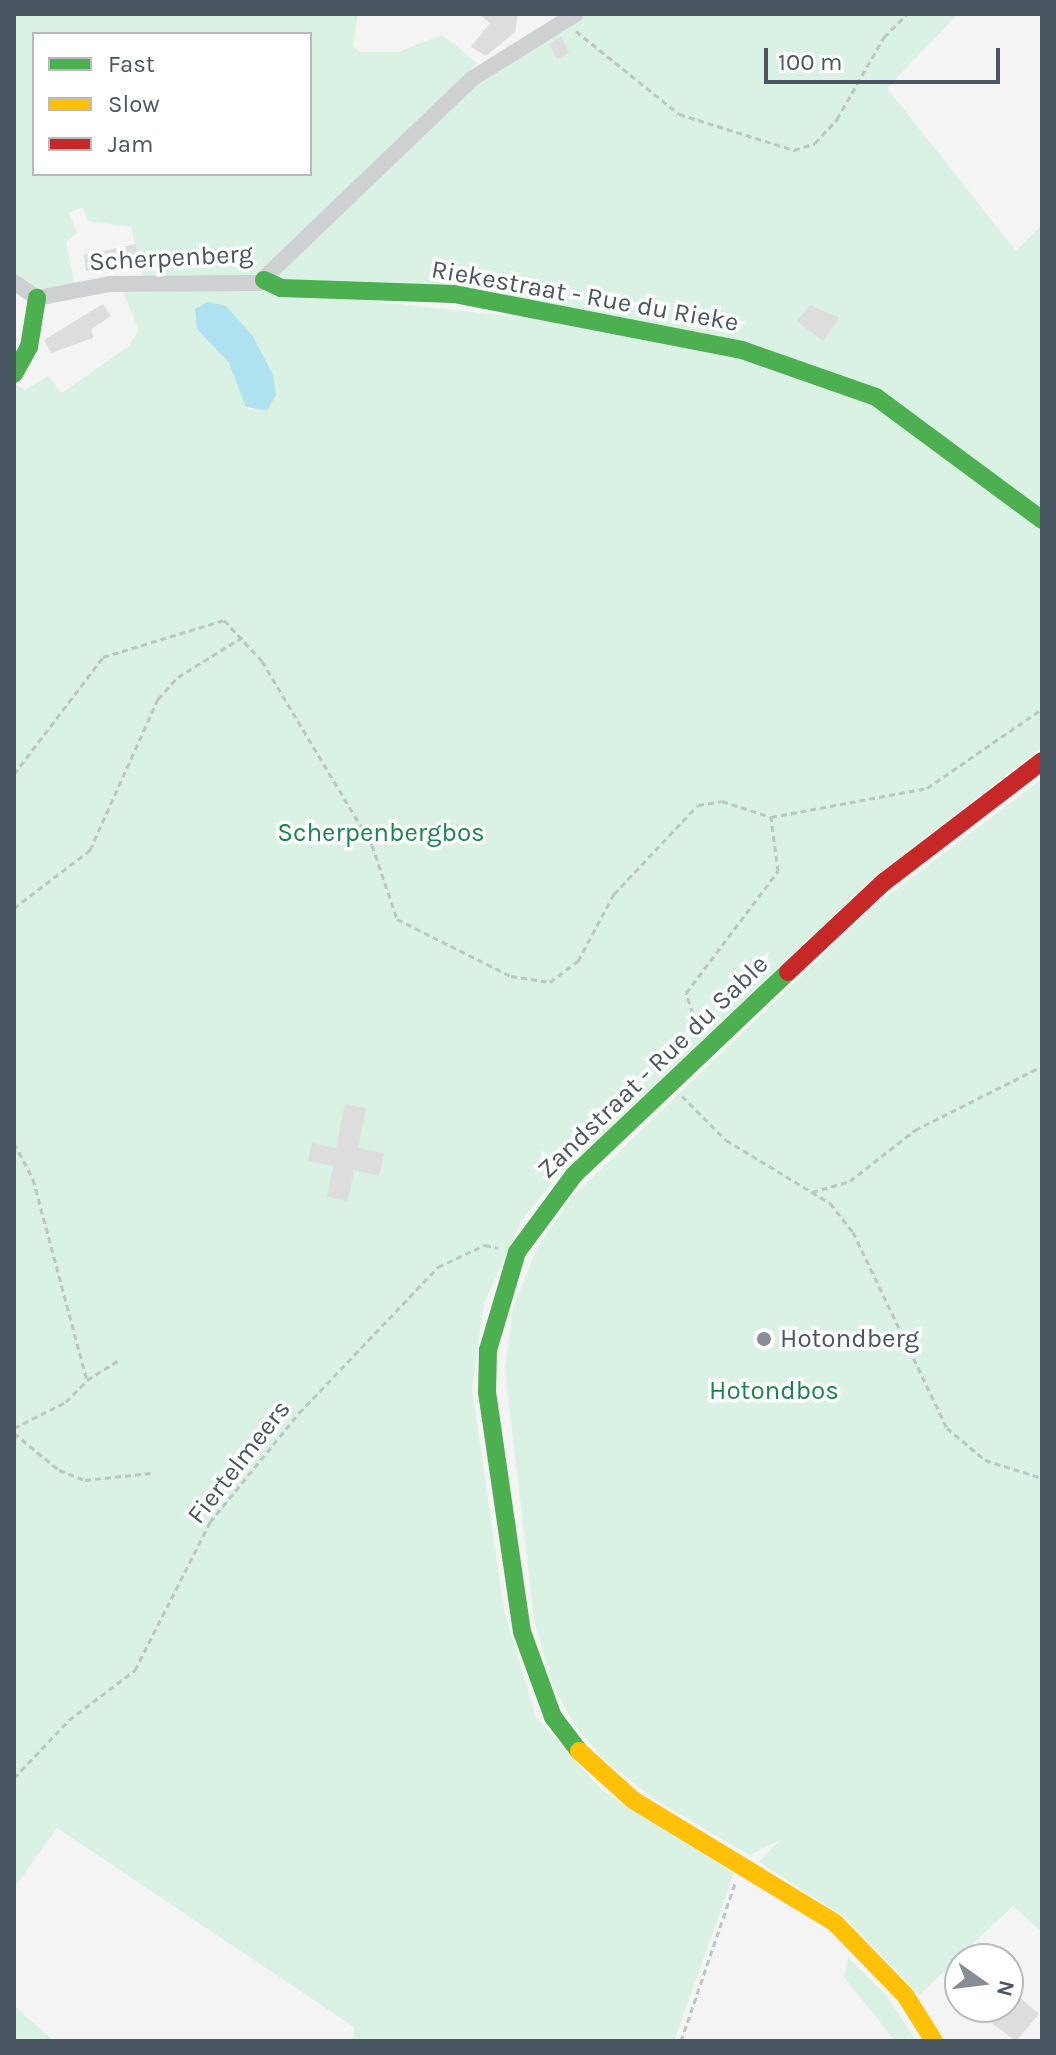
<!DOCTYPE html>
<style>
body{margin:0}
#map{position:relative;width:1056px;height:2055px;overflow:hidden;background:#f4f4f4;font-family:Karla,sans-serif}
div>[style]{position:absolute}
.green>*{inset:0;background:#d9f2e3}
.water>*{inset:0;background:#aee2f0}
.building>*{inset:0;background:#ddddde}
.path>*{height:3px;margin-top:-1.5px;transform-origin:0;background:repeating-linear-gradient(90deg,#bcc7c4 0 6px,transparent 0 10px)}
.street>*{height:16px;margin:-8px;padding:0 8px;transform-origin:8px;border-radius:8px;background:#ced0d2}
.fast>*{height:18px;margin:-9px;padding:0 9px;transform-origin:9px;border-radius:9px;background:#4caf50}
.slow>*{height:18px;margin:-9px;padding:0 9px;transform-origin:9px;border-radius:9px;background:#ffc107}
.jam>*{height:18px;margin:-9px;padding:0 9px;transform-origin:9px;border-radius:9px;background:#c62828}
.dots>*{width:22px;height:22px;translate:-50% -50%;box-sizing:border-box;border:4px solid #fff;border-radius:50%}
span{translate:-50% -50%;white-space:nowrap;text-align:center;line-height:1.15;-webkit-text-stroke:7px #fff;paint-order:stroke}
.street-label{font-size:26px;color:#4a5661}
.park-label{font-size:26px;color:#17864f}
.poi-label{font-size:26px;color:#4a5661}
.left{translate:0 -50%;text-align:left}
.frame{position:absolute;inset:0;border:16px solid #4a5661;pointer-events:none}
.legend{position:absolute;left:32px;top:32px;width:280px;height:144px;box-sizing:border-box;background:#fff;border:2px solid #b7bbc0;margin:0;padding:10px 14px;list-style:none;font-size:24px;color:#4a5661}
.legend li{display:flex;align-items:center;gap:16px;height:40px}
.legend b{width:40px;border:2px solid #b7bbc0}
.north{position:absolute;left:944px;top:1943px;width:80px;height:80px;box-sizing:border-box;background:#fff;border:2px solid #b7bbc0;border-radius:50%;rotate:104deg;font-size:22px;font-weight:700;line-height:32px;text-align:center;color:#4a5661}
.north::after{content:'';display:block;margin:auto;width:28px;height:36px;background:#868d94;clip-path:polygon(50% 0,100% 100%,50% 72%,0 100%)}
.scale{position:absolute;left:764px;top:48px;width:236px;height:36px;box-sizing:border-box;border:4px solid #4a5661;border-top:0;padding-left:10px;font-size:24px;line-height:28px;white-space:nowrap;color:#4a5661;-webkit-text-stroke:6px #fff;paint-order:stroke}
</style>
<div id="map">
<div class="green">
<div style="clip-path:polygon(evenodd,14px 14px,358px 14px,353px 46px,360px 52px,398px 52px,442px 35px,477px 63px,265px 278px,144px 281px,131px 227px,88px 221px,83px 207px,69px 213px,77px 233px,66px 242px,75px 286px,32px 289px,14px 279px,14px 14px,34px 34px,310px 34px,310px 174px,34px 174px,34px 34px)"></div>
<div style="clip-path:polygon(evenodd,589px 14px,958px 14px,887px 88px,1016px 251px,1042px 225px,1042px 747px,872px 879px,557px 1177px,523px 1218px,484px 1303px,472px 1389px,504px 1610px,536px 1717px,602px 1790px,734px 1873px,674px 2041px,353px 2041px,354px 2027px,57px 1828px,14px 1888px,14px 384px,25px 390px,48px 376px,62px 393px,129px 346px,139px 330px,122px 289px,282px 292px,528px 318px,492px 290px,281px 285px,276px 277px,489px 72px,589px 14px,197px 329px,267px 365px,276px 396px,249px 411px,229px 363px,197px 329px)"></div>
<div style="clip-path:polygon(1042px 779px,1042px 1932px,1013px 1906px,919px 1995px,845px 1917px,759px 1862px,780px 1840px,750px 1855px,723px 1840px,653px 1798px,602px 1758px,575px 1725px,553px 1686px,534px 1619px,505px 1370px,513px 1308px,537px 1248px,572px 1197px,872px 908px)"></div>
<div style="clip-path:polygon(848px 1957px,886px 1995px,916px 2041px,895px 2041px,844px 1977px)"></div>
<div style="clip-path:polygon(14px 2006px,54px 2041px,14px 2041px)"></div>
</div>
<div class="water">
<div style="clip-path:polygon(208px 302px,226px 306px,252px 335px,273px 375px,276px 395px,267px 410px,246px 407px,229px 363px,197px 329px,195px 309px)"></div>
</div>
<div class="building">
<div style="clip-path:polygon(479px 14px,518px 14px,515px 32px,486px 56px,471px 47px,490px 23px)"></div>
<div style="clip-path:polygon(561px 37px,569px 53px,557px 59px,549px 44px)"></div>
<div style="clip-path:polygon(136px 244px,138px 265px,86px 271px,84px 255px)"></div>
<div style="clip-path:polygon(103px 304px,111px 316px,92px 329px,93px 338px,51px 353px,44px 340px)"></div>
<div style="clip-path:polygon(810px 305px,839px 318px,823px 341px,797px 321px)"></div>
<div style="clip-path:polygon(345px 1104px,366px 1108px,358px 1148px,384px 1153px,379px 1176px,354px 1170px,348px 1201px,327px 1197px,333px 1166px,308px 1161px,312px 1143px,336px 1148px)"></div>
<div style="clip-path:polygon(1015px 1993px,1039px 2014px,1016px 2041px,970px 2007px,1008px 2007px)"></div>
</div>
<div class="path">
<div style="left:576px;top:31px;width:132px;rotate:38.9deg"></div>
<div style="left:679px;top:114px;width:121px;rotate:17.4deg"></div>
<div style="left:794px;top:150px;width:22px;rotate:-18deg"></div>
<div style="left:815px;top:143px;width:33px;rotate:-47deg"></div>
<div style="left:837px;top:119px;width:95px;rotate:-60.2deg"></div>
<div style="left:884px;top:37px;width:33px;rotate:-45deg"></div>
<div style="left:14px;top:774px;width:147px;rotate:-52.7deg"></div>
<div style="left:103px;top:657px;width:127px;rotate:-17deg"></div>
<div style="left:224px;top:620px;width:56px;rotate:47.2deg"></div>
<div style="left:262px;top:661px;width:214px;rotate:59.1deg"></div>
<div style="left:372px;top:845px;width:78px;rotate:71.3deg"></div>
<div style="left:397px;top:919px;width:127px;rotate:26.6deg"></div>
<div style="left:511px;top:976px;width:39px;rotate:9deg"></div>
<div style="left:550px;top:982px;width:35px;rotate:-37deg"></div>
<div style="left:578px;top:961px;width:76px;rotate:-61.8deg"></div>
<div style="left:614px;top:894px;width:122px;rotate:-46.7deg"></div>
<div style="left:698px;top:805px;width:24px;rotate:-9deg"></div>
<div style="left:722px;top:801px;width:52px;rotate:18.1deg"></div>
<div style="left:771px;top:817px;width:159px;rotate:-10.5deg"></div>
<div style="left:927px;top:788px;width:140px;rotate:-34.5deg"></div>
<div style="left:14px;top:908px;width:96px;rotate:-37.3deg"></div>
<div style="left:90px;top:850px;width:166px;rotate:-65.8deg"></div>
<div style="left:158px;top:699px;width:30px;rotate:-48deg"></div>
<div style="left:178px;top:677px;width:78px;rotate:-31.8deg"></div>
<div style="left:699px;top:1032px;width:41px;rotate:-108.4deg"></div>
<div style="left:686px;top:993px;width:153px;rotate:-53deg"></div>
<div style="left:778px;top:871px;width:54px;rotate:-97.4deg"></div>
<div style="left:682px;top:1096px;width:62px;rotate:45deg"></div>
<div style="left:726px;top:1140px;width:122px;rotate:31.2deg"></div>
<div style="left:830px;top:1203px;width:37px;rotate:52deg"></div>
<div style="left:853px;top:1232px;width:217px;rotate:64.4deg"></div>
<div style="left:947px;top:1428px;width:50px;rotate:40.1deg"></div>
<div style="left:985px;top:1460px;width:60px;rotate:17.5deg"></div>
<div style="left:14px;top:1143px;width:41px;rotate:62.2deg"></div>
<div style="left:33px;top:1179px;width:208px;rotate:75deg"></div>
<div style="left:87px;top:1380px;width:38px;rotate:-32deg"></div>
<div style="left:812px;top:1192px;width:40px;rotate:-16deg"></div>
<div style="left:850px;top:1181px;width:83px;rotate:-38.1deg"></div>
<div style="left:915px;top:1130px;width:142px;rotate:-26.7deg"></div>
<div style="left:14px;top:1428px;width:58px;rotate:-26.6deg"></div>
<div style="left:66px;top:1402px;width:30px;rotate:-46deg"></div>
<div style="left:14px;top:1433px;width:58px;rotate:39.4deg"></div>
<div style="left:59px;top:1470px;width:28px;rotate:21deg"></div>
<div style="left:85px;top:1480px;width:66px;rotate:-6.1deg"></div>
<div style="left:14px;top:1778px;width:80px;rotate:-46.5deg"></div>
<div style="left:69px;top:1720px;width:83px;rotate:-37.1deg"></div>
<div style="left:135px;top:1670px;width:166px;rotate:-63.1deg"></div>
<div style="left:210px;top:1522px;width:141px;rotate:-50.8deg"></div>
<div style="left:299px;top:1413px;width:202px;rotate:-46.4deg"></div>
<div style="left:438px;top:1267px;width:52px;rotate:-25.1deg"></div>
<div style="left:485px;top:1245px;width:13px;rotate:13deg"></div>
<div style="left:681px;top:2041px;width:167px;rotate:-71.1deg"></div>
</div>
<div class="street">
<div style="left:14px;top:282px;width:28px;rotate:35deg"></div>
<div style="left:37px;top:298px;width:74px;rotate:-10.9deg"></div>
<div style="left:110px;top:284px;width:149px;rotate:-0.4deg"></div>
<div style="left:259px;top:283px;width:296px;rotate:-43.8deg"></div>
<div style="left:473px;top:78px;width:121px;rotate:-31.9deg"></div>
</div>
<div class="fast">
<div style="left:264px;top:280px;width:19px;rotate:25deg"></div>
<div style="left:281px;top:288px;width:173px;rotate:2deg"></div>
<div style="left:454px;top:294px;width:293px;rotate:11deg"></div>
<div style="left:742px;top:350px;width:142px;rotate:19.3deg"></div>
<div style="left:876px;top:397px;width:207px;rotate:36.5deg"></div>
<div style="left:14px;top:374px;width:31px;rotate:-61deg"></div>
<div style="left:29px;top:347px;width:50px;rotate:-80.7deg"></div>
<div style="left:579px;top:1751px;width:43px;rotate:-127.4deg"></div>
<div style="left:553px;top:1717px;width:90px;rotate:-110deg"></div>
<div style="left:522px;top:1632px;width:242px;rotate:-98.3deg"></div>
<div style="left:487px;top:1393px;width:43px;rotate:-88.7deg"></div>
<div style="left:488px;top:1350px;width:102px;rotate:-73.5deg"></div>
<div style="left:517px;top:1252px;width:96px;rotate:-53.5deg"></div>
<div style="left:574px;top:1175px;width:295px;rotate:-43.5deg"></div>
</div>
<div class="slow">
<div style="left:579px;top:1751px;width:73px;rotate:42.2deg"></div>
<div style="left:633px;top:1800px;width:237px;rotate:31.3deg"></div>
<div style="left:835px;top:1923px;width:100px;rotate:45.8deg"></div>
<div style="left:905px;top:1995px;width:54px;rotate:57.8deg"></div>
</div>
<div class="jam">
<div style="left:788px;top:972px;width:132px;rotate:-43.2deg"></div>
<div style="left:884px;top:882px;width:199px;rotate:-37.4deg"></div>
</div>
<div class="dots">
<div style="left:764px;top:1339px;background:#868d94"></div>
</div>
<div class="street-label">
<span style="left:171px;top:258px;rotate:-3deg">Scherpenberg</span>
<span style="left:585px;top:296px;rotate:10deg">Riekestraat - Rue du Rieke</span>
<span style="left:653px;top:1067px;rotate:-44deg">Zandstraat - Rue du Sable</span>
<span style="left:239px;top:1462px;rotate:-52deg">Fiertelmeers</span>
</div>
<div class="park-label">
<span style="left:381px;top:833px">Scherpenbergbos</span>
<span style="left:774px;top:1391px">Hotondbos</span>
</div>
<div class="poi-label">
<span class="left" style="left:780px;top:1339px">Hotondberg</span>
</div>
<div class="frame"></div>
<ul class="legend">
<li><b style="height:10px;background:#4caf50"></b>Fast</li>
<li><b style="height:10px;background:#ffc107"></b>Slow</li>
<li><b style="height:10px;background:#c62828"></b>Jam</li>
</ul>
<div class="north">N</div>
<div class="scale">100 m</div>
</div>
